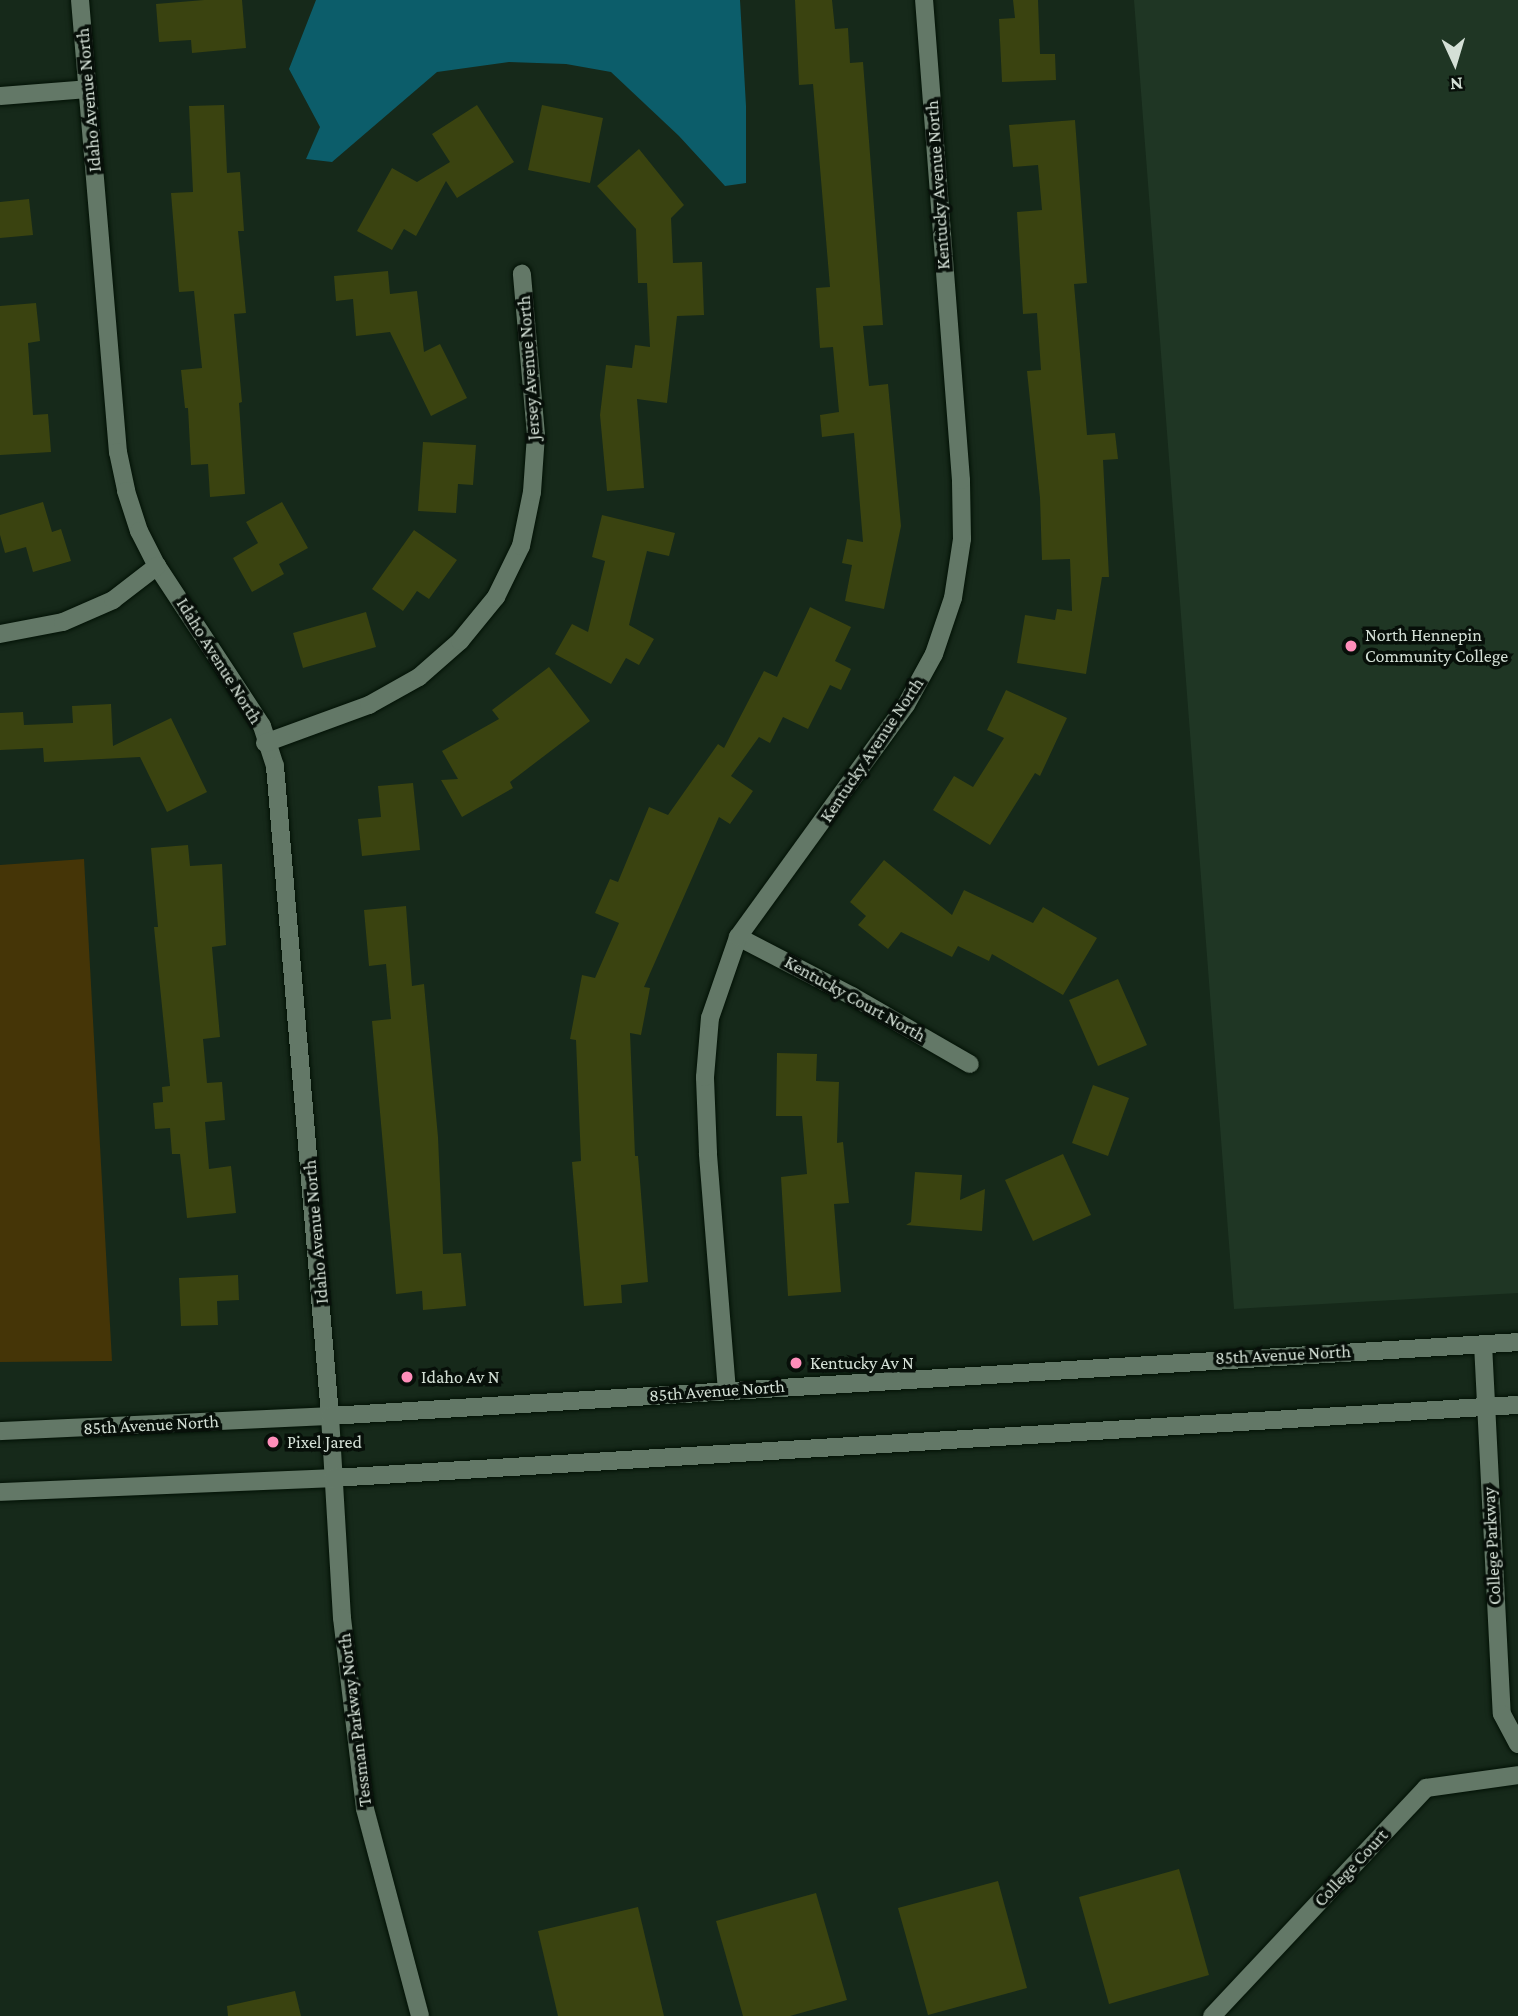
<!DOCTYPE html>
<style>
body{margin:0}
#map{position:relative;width:1518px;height:2016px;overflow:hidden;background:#16291a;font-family:"Crimson Pro",serif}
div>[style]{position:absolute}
.built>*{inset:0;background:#1f3624}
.green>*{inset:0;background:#453507}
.water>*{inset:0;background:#0c5d6a}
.building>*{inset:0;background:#3a4310}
.roads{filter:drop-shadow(0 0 2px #021105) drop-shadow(0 0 2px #021105)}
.minor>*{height:18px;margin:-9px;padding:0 9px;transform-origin:9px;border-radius:9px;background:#637867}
.tertiary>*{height:18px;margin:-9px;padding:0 9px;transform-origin:9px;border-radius:9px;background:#637867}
.secondary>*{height:18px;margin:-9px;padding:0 9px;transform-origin:9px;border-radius:9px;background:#637867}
.dots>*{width:19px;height:19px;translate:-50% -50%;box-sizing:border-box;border:4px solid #070f09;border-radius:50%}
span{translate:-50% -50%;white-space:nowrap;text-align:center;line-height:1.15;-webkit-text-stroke:7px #070f09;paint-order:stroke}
.street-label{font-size:18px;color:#d4e0d6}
.poi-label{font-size:18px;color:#d4e0d6}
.left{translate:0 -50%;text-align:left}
.north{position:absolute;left:1420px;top:28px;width:70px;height:70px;-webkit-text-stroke:5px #070f09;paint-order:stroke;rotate:176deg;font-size:19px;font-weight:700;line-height:28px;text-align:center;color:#d4e0d6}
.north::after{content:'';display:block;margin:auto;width:24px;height:32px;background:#d4e0d6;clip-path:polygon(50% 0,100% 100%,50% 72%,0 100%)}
</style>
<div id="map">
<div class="built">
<div style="clip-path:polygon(1134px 0,1518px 0,1518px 1293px,1234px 1309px)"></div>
</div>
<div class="green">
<div style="clip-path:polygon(84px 859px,112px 1361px,0 1362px,0 865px)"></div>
</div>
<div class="water">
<div style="clip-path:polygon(316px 0,740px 0,746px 106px,746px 183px,725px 186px,679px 136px,611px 72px,566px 64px,509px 62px,437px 72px,332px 162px,306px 159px,320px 127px,289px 69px)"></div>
</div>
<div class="building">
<div style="clip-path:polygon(204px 0,242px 0,246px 48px,192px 53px,191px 40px,159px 42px,156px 4px)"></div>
<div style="clip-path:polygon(795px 0,832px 0,835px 29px,848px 28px,850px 63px,863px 62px,883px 325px,863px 326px,869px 386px,888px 384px,901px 526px,884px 609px,845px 601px,852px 565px,842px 563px,847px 539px,863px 542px,854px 433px,822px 437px,820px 415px,839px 412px,833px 347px,820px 348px,816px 288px,830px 287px,813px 84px,799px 85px)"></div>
<div style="clip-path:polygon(1013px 0,1038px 0,1040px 54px,1055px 54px,1056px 80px,1002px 82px,999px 19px,1015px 18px)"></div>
<div style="clip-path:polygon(224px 105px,227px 173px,240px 172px,244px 231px,238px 231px,246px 313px,234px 314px,242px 402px,239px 403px,245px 494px,210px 497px,208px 464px,191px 465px,188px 408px,185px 408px,181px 370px,202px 368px,194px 291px,179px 292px,171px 193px,193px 192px,189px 106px)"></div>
<div style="clip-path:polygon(477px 105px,514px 162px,457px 198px,446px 181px,416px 236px,404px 229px,392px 250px,357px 231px,392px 168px,417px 182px,450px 162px,432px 134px)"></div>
<div style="clip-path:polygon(542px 105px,603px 118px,590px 183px,528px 170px)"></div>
<div style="clip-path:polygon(1075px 120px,1087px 283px,1074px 284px,1087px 435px,1115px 433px,1118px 459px,1103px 460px,1109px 577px,1102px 577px,1086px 674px,1017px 663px,1025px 615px,1055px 620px,1057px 609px,1072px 611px,1070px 559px,1042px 560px,1040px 498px,1027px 371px,1041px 370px,1037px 313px,1023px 314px,1017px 212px,1042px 210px,1038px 165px,1013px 167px,1009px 125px)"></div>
<div style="clip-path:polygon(639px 149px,684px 205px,671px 218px,673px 263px,702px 262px,704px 315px,677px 316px,667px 403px,637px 399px,644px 488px,607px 491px,600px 415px,606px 365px,632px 368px,635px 345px,650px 347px,647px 283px,638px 283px,636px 229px,597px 186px)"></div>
<div style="clip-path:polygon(29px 199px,33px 235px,0 238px,0 202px)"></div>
<div style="clip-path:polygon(388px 271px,390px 294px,417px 291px,424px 352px,440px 344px,467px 398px,431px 416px,390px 332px,356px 336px,353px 299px,336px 301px,334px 276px)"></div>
<div style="clip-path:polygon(36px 303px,40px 341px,28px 343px,33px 415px,48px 414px,51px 452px,0 455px,0 306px)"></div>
<div style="clip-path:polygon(423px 442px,476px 445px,473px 485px,458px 484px,456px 513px,418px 511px)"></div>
<div style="clip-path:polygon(43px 502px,52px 532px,61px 529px,71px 561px,33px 572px,26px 547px,5px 553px,0 535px,0 515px)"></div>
<div style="clip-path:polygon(282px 502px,308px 548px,279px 564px,284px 574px,252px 592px,233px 558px,258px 543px,246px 522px)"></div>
<div style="clip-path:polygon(602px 515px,675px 533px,669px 556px,647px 551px,629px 625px,654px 639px,639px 665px,626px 658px,611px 684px,555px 654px,572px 624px,588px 632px,605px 561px,592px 557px)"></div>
<div style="clip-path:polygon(414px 530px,457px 560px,429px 599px,417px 591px,403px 611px,372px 589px)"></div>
<div style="clip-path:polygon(810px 607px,851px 627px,835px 661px,851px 669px,841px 690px,830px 685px,808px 729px,783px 717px,770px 743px,759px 737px,731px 776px,753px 791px,730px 824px,719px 817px,644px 987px,650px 988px,641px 1035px,630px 1033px,635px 1156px,638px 1156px,648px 1282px,621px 1285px,622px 1303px,584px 1306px,572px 1162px,581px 1161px,576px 1040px,570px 1039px,582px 975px,595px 978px,619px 923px,595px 913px,610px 879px,618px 882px,649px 807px,668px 815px,718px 744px,724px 748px,764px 671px,777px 677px)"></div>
<div style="clip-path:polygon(366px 612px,376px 647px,303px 668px,293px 633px)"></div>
<div style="clip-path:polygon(549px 667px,590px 721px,510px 782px,513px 788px,462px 817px,441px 780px,458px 779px,442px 751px,499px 719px,492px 710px)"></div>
<div style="clip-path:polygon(1006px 690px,1067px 718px,1040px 776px,1035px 773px,990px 845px,933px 810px,954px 776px,973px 787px,1004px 738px,987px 730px)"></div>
<div style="clip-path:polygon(111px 704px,113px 746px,171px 718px,207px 792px,167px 812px,140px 757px,44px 762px,43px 748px,0 750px,0 713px,23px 712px,24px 725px,73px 723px,72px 706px)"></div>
<div style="clip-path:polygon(413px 783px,420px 850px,362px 856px,358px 819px,381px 817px,378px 786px)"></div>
<div style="clip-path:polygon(188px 845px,190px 866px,222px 864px,226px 945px,212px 947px,220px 1037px,203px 1039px,207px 1083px,222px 1082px,225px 1120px,205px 1122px,209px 1169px,231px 1166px,236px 1213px,187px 1218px,180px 1154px,172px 1154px,170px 1128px,155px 1129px,153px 1103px,163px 1102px,162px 1087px,170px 1086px,154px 927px,158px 927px,151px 848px)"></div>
<div style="clip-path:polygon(884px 860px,952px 915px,964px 890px,1033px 923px,1043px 907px,1097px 938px,1063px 995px,992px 954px,989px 961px,958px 946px,952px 957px,901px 932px,888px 949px,858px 925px,866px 916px,850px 902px)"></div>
<div style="clip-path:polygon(406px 906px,412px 986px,424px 984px,438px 1137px,443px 1254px,461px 1253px,466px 1306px,423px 1310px,422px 1291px,396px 1294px,372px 1021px,391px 1019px,386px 964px,369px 966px,364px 910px)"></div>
<div style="clip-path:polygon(1118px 979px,1147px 1045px,1098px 1066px,1069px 1000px)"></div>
<div style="clip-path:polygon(777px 1053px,817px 1054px,816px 1081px,839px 1082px,837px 1143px,843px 1142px,849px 1203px,834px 1204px,841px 1292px,788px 1296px,781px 1177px,807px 1174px,802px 1116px,776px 1116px)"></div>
<div style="clip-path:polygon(1093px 1085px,1129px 1098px,1108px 1156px,1072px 1143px)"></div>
<div style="clip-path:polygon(1063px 1154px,1091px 1215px,1033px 1241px,1005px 1180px)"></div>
<div style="clip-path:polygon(915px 1172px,962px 1175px,960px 1200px,985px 1189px,982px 1231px,906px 1225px,911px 1222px)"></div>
<div style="clip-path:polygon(238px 1275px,239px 1300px,217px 1301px,218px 1325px,181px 1326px,179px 1278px)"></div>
<div style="clip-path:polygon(1179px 1869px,1209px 1975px,1109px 2004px,1079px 1897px)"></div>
<div style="clip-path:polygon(998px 1881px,1027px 1988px,928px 2015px,898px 1908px)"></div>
<div style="clip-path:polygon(816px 1893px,847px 2000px,790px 2016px,743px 2016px,716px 1921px)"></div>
<div style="clip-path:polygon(638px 1907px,664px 2016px,558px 2016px,538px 1931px)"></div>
<div style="clip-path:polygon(295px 1991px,301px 2016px,228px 2016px,227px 2006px)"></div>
</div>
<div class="roads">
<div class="minor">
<div style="left:80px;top:0;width:454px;rotate:85.2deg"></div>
<div style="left:118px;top:452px;width:40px;rotate:78deg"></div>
<div style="left:126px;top:491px;width:42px;rotate:72deg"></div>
<div style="left:139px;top:531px;width:39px;rotate:63deg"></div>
<div style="left:157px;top:566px;width:191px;rotate:56.7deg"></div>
<div style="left:262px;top:726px;width:42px;rotate:72deg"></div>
<div style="left:275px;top:766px;width:652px;rotate:85.16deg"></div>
<div style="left:0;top:96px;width:88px;rotate:-4.5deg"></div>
<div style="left:0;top:634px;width:64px;rotate:-10.8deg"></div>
<div style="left:63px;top:622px;width:55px;rotate:-23.7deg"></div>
<div style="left:113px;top:600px;width:56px;rotate:-37.7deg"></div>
<div style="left:265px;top:743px;width:111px;rotate:-20.1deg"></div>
<div style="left:369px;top:705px;width:57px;rotate:-29.2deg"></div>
<div style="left:419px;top:677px;width:55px;rotate:-41.3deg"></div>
<div style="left:460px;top:641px;width:57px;rotate:-50.7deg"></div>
<div style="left:496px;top:597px;width:57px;rotate:-63.9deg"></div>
<div style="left:521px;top:546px;width:55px;rotate:-78.5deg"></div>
<div style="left:532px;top:492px;width:57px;rotate:-86deg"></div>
<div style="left:536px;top:435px;width:162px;rotate:-95deg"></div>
<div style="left:738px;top:937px;width:128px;rotate:27.4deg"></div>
<div style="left:852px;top:996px;width:136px;rotate:30deg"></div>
<div style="left:1483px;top:1344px;width:370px;rotate:87.1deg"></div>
<div style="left:1502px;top:1714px;width:34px;rotate:62deg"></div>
<div style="left:727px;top:1391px;width:239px;rotate:-94.6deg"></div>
<div style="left:708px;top:1153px;width:76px;rotate:-92.3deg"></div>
<div style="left:705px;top:1077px;width:59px;rotate:-85.2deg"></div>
<div style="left:710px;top:1018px;width:86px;rotate:-70.9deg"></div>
<div style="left:738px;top:937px;width:286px;rotate:-54.1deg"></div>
<div style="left:906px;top:705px;width:58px;rotate:-61.2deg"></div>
<div style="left:934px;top:654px;width:59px;rotate:-71.3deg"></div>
<div style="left:953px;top:598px;width:60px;rotate:-81.3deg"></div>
<div style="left:962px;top:539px;width:59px;rotate:-91deg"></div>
<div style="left:961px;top:480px;width:481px;rotate:-94.4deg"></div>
<div style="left:1212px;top:2016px;width:313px;rotate:-46.8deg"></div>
<div style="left:1426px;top:1788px;width:93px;rotate:-8deg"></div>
</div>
<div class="tertiary">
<div style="left:330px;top:1416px;width:202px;rotate:86.6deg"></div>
<div style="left:342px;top:1618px;width:192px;rotate:83.1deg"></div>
<div style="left:365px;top:1809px;width:214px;rotate:75.1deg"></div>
</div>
<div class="secondary">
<div style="left:0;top:1431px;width:330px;rotate:-2.6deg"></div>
<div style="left:330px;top:1416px;width:1190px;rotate:-3.56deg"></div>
<div style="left:0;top:1492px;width:333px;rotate:-2.4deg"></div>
<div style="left:333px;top:1478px;width:1187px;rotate:-3.53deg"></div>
</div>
</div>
<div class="dots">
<div style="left:1351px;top:646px;background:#ff8eba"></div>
<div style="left:796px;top:1363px;background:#ff8eba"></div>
<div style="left:407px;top:1377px;background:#ff8eba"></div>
<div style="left:273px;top:1442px;background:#ff8eba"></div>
</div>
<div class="street-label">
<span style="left:89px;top:100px;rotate:-95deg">Idaho Avenue North</span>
<span style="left:938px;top:185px;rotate:-94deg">Kentucky Avenue North</span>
<span style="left:529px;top:368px;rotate:-94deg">Jersey Avenue North</span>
<span style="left:219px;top:661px;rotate:58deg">Idaho Avenue North</span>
<span style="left:872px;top:750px;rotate:-56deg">Kentucky Avenue North</span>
<span style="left:855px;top:999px;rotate:29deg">Kentucky Court North</span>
<span style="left:316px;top:1232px;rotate:-95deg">Idaho Avenue North</span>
<span style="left:1283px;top:1355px;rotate:-3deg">85th Avenue North</span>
<span style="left:717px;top:1391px;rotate:-4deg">85th Avenue North</span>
<span style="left:151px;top:1425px;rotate:-3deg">85th Avenue North</span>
<span style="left:1492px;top:1546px;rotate:-93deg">College Parkway</span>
<span style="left:355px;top:1720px;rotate:-97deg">Tessman Parkway North</span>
<span style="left:1351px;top:1868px;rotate:-47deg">College Court</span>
</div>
<div class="poi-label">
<span class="left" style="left:1365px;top:646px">North Hennepin<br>Community College</span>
<span class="left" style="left:810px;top:1363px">Kentucky Av N</span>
<span class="left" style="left:421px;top:1377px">Idaho Av N</span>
<span class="left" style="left:287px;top:1442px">Pixel Jared</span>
</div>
<div class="north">N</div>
</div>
